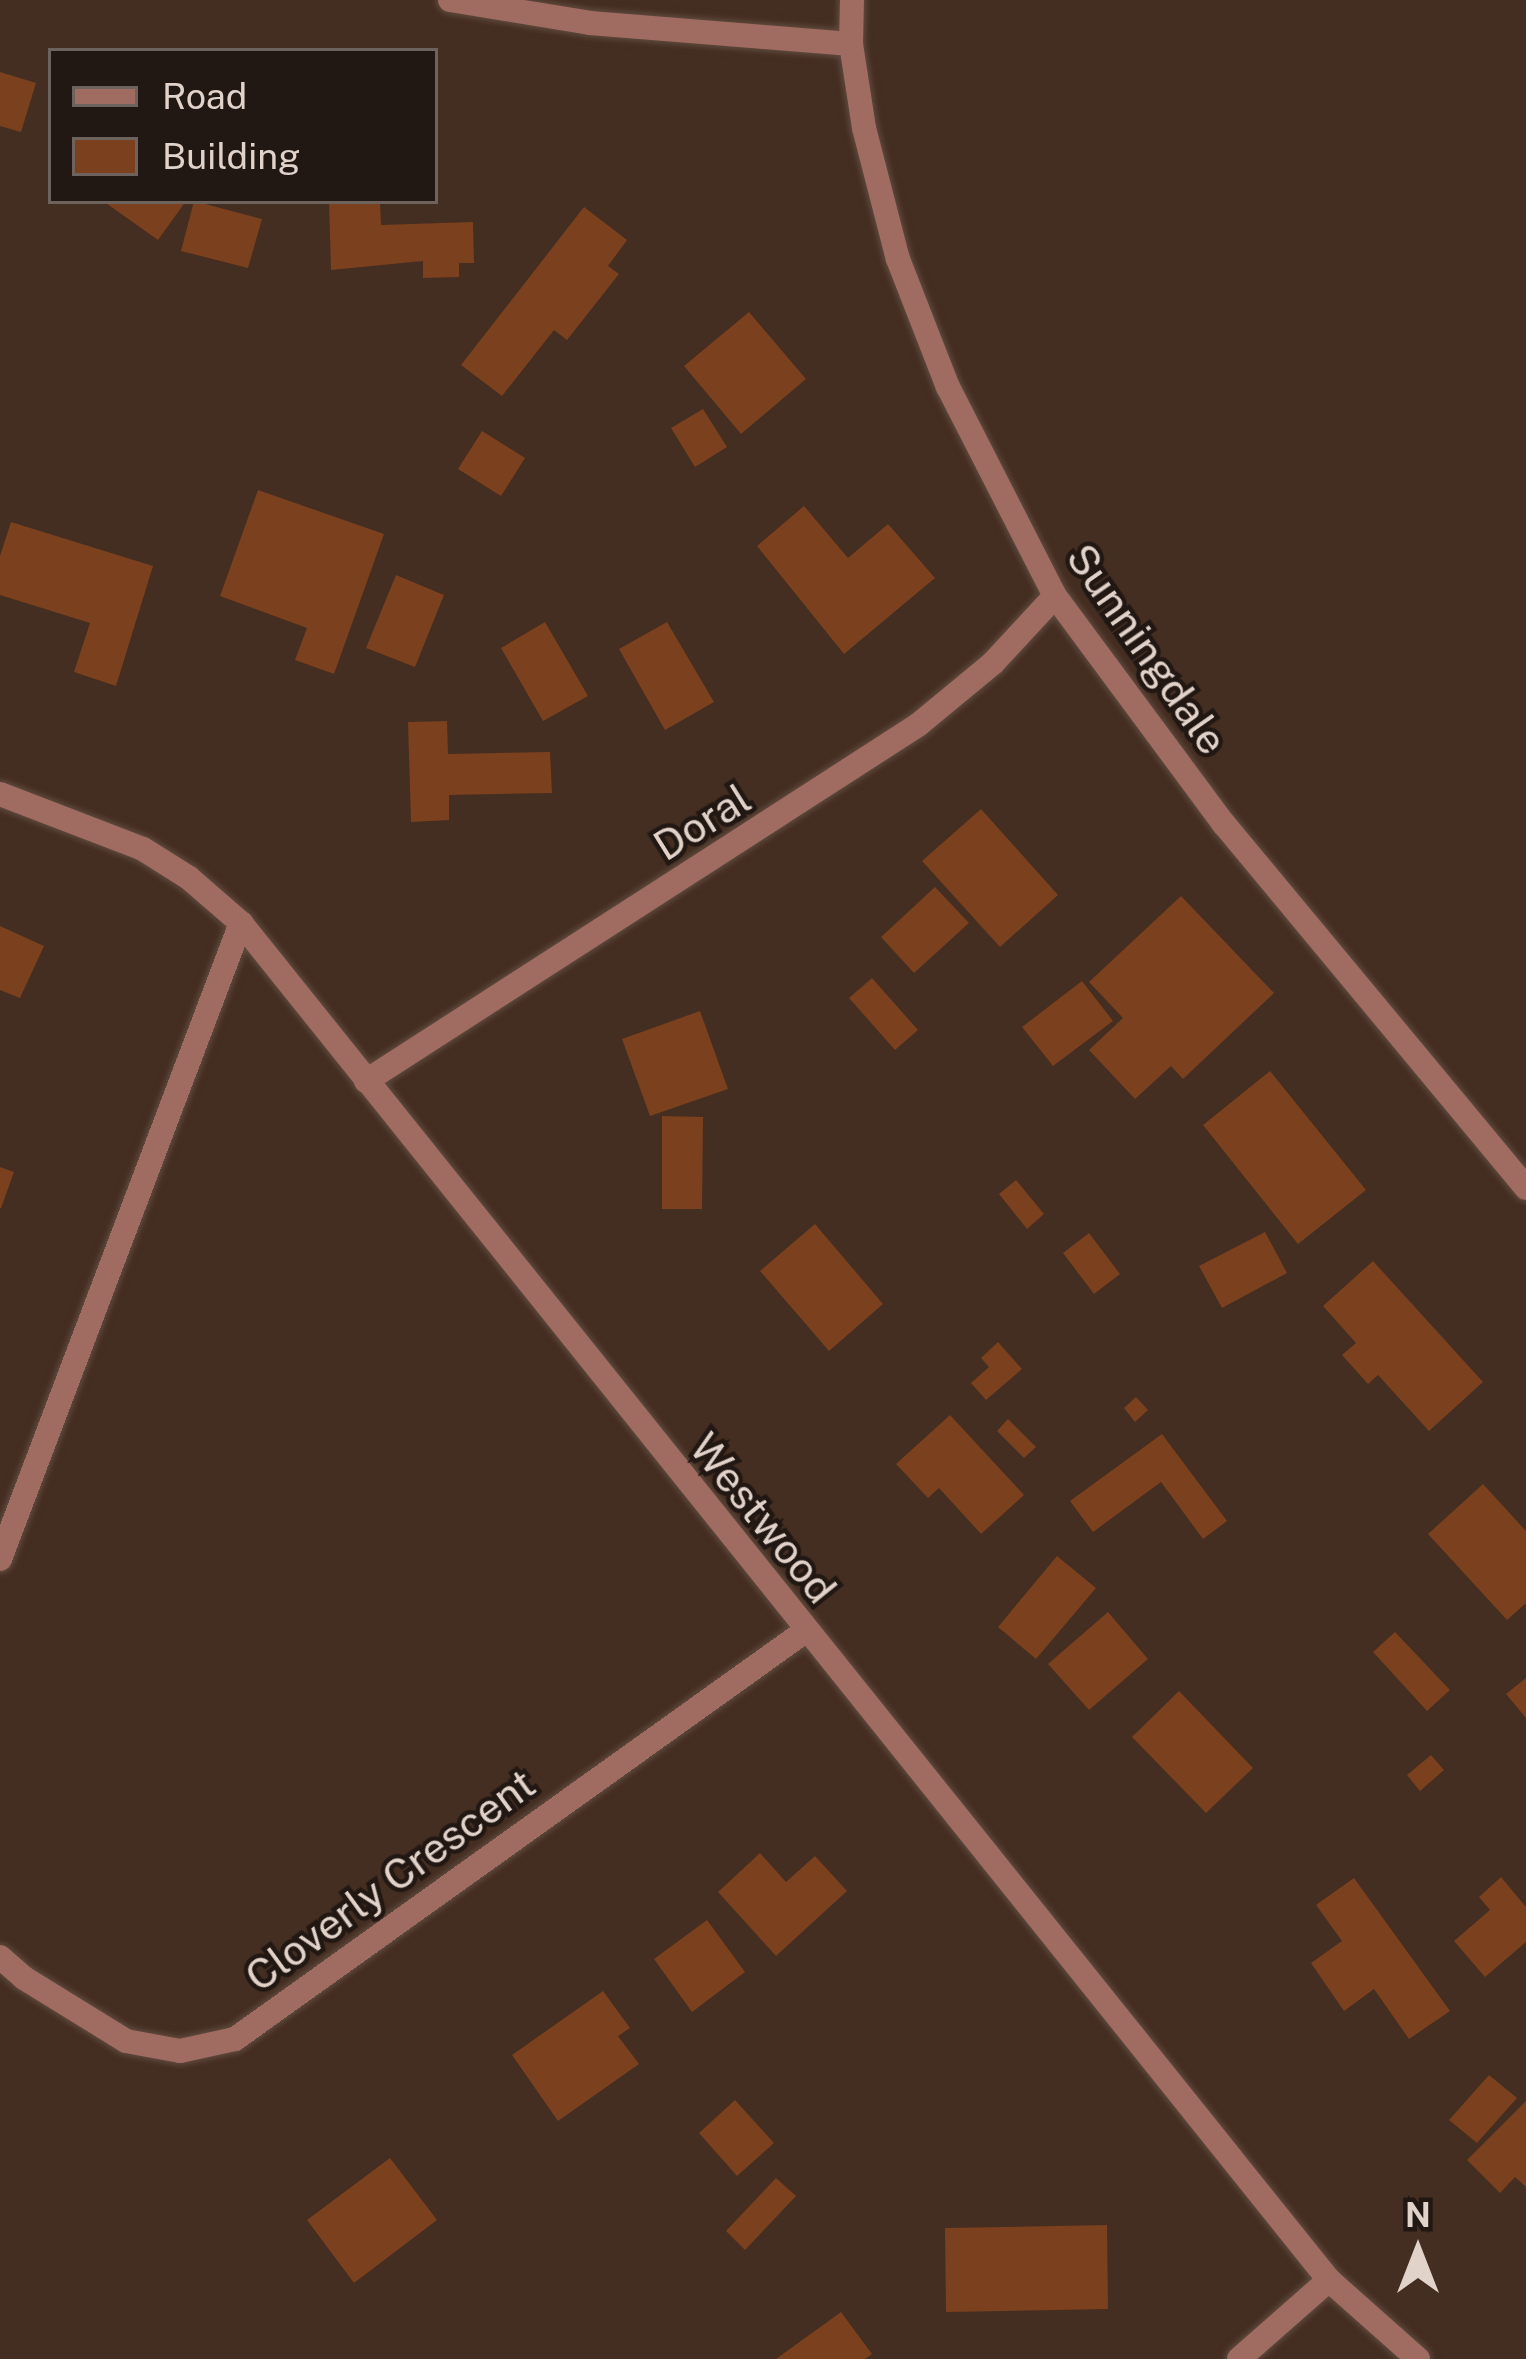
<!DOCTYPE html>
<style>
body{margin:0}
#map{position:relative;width:1526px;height:2359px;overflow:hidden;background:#442d21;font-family:"Public Sans",sans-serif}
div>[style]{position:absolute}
.building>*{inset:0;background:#7b401d}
.roads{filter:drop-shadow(0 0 3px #604b3f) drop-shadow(0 0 3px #604b3f)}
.minor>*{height:24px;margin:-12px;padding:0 12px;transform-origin:12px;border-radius:12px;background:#a06c61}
span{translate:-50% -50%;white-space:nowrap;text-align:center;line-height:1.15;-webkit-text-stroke:9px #221813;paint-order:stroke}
.street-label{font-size:42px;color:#e1d2ca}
.legend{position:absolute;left:48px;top:48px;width:390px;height:156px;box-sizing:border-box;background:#221813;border:3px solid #6e625c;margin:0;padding:15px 21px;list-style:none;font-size:36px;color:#e1d2ca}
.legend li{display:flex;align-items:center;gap:24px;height:60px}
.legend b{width:60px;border:3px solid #6e625c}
.north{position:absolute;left:1358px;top:2191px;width:120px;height:120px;-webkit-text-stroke:9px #221813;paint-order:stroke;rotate:0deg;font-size:33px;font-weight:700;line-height:48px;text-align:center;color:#e1d2ca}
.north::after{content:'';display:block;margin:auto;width:42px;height:54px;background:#e1d2ca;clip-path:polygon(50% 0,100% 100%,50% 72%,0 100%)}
</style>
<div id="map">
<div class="building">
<div style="clip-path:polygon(0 72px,36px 83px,21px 132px,0 126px)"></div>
<div style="clip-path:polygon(103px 201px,186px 201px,158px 240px)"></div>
<div style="clip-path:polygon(194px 201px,262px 219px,248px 268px,181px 251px)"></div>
<div style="clip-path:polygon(329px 201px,380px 201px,381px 225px,473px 222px,474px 263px,459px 263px,459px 277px,423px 278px,423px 261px,331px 270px)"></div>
<div style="clip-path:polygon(584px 207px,627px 240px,608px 266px,619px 274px,567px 340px,554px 330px,502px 396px,461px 365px)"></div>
<div style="clip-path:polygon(749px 312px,806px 379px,741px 434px,684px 366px)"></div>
<div style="clip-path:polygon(703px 409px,727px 447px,695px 467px,671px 428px)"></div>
<div style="clip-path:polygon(482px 431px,525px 458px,501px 496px,458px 469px)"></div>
<div style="clip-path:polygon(258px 490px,384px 534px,334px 674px,295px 660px,307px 628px,220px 596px)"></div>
<div style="clip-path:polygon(804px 506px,848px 558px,888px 524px,935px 578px,844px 654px,757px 546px)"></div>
<div style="clip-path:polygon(11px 522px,153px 566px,116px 686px,74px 672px,90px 623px,0 595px,0 556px)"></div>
<div style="clip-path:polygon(396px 575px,444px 595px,415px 667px,366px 648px)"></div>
<div style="clip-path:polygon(545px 622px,588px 696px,543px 721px,501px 648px)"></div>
<div style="clip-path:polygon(667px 622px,714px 702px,665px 730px,619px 649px)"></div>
<div style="clip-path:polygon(447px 721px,448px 754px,550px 752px,552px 793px,449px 795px,449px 820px,411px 822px,408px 722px)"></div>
<div style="clip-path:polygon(981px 809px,1058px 895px,1000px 947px,922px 861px)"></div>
<div style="clip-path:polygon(935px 887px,969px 923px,914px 973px,881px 937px)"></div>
<div style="clip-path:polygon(1181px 896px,1274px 993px,1183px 1079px,1171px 1066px,1135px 1099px,1089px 1050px,1123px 1018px,1089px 982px)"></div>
<div style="clip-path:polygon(0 926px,44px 946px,20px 998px,0 990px)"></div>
<div style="clip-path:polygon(872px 978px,918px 1030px,895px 1050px,849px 998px)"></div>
<div style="clip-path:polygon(1082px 981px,1113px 1021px,1053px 1066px,1022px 1027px)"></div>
<div style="clip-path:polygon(700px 1011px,728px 1089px,650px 1116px,622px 1039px)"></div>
<div style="clip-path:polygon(1270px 1071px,1366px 1190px,1298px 1244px,1203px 1125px)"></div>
<div style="clip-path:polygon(662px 1116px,703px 1117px,702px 1209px,662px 1209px)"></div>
<div style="clip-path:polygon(0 1167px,14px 1172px,1px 1208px,0 1208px)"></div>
<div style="clip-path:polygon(1016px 1180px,1044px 1214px,1027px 1229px,999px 1194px)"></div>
<div style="clip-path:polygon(815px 1224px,883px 1304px,829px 1351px,760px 1271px)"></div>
<div style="clip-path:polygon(1265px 1232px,1287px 1273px,1222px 1308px,1199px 1266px)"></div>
<div style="clip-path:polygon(1089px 1233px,1120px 1274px,1094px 1294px,1063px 1253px)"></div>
<div style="clip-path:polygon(1373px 1261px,1483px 1382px,1429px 1431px,1378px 1375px,1368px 1384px,1342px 1355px,1356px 1343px,1323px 1306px)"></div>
<div style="clip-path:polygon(998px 1342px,1022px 1369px,986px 1400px,971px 1383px,989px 1367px,981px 1358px)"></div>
<div style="clip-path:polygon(1136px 1397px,1148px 1410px,1135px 1422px,1124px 1408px)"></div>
<div style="clip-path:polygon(950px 1415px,1024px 1495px,981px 1534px,939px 1488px,928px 1498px,896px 1464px)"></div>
<div style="clip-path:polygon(1008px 1419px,1036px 1447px,1024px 1458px,997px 1431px)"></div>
<div style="clip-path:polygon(1162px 1434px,1227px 1521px,1203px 1539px,1161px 1482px,1093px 1532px,1070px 1501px)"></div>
<div style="clip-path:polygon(1483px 1484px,1526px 1531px,1526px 1603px,1507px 1620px,1428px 1534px)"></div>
<div style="clip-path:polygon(1057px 1556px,1096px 1588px,1036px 1659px,998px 1627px)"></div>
<div style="clip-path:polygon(1108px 1612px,1148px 1659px,1089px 1710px,1048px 1664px)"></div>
<div style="clip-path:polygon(1395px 1632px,1450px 1690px,1427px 1711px,1373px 1652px)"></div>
<div style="clip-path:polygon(1526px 1678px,1526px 1718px,1506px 1694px)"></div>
<div style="clip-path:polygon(1179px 1691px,1253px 1768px,1206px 1813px,1132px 1737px)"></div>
<div style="clip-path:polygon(1431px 1755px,1444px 1770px,1420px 1791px,1407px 1775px)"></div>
<div style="clip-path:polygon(760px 1853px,786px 1882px,815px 1856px,847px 1891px,776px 1956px,718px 1892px)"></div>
<div style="clip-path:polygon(1501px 1877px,1526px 1907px,1526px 1942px,1485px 1977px,1454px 1941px,1490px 1910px,1479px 1897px)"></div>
<div style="clip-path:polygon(1354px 1878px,1450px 2011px,1409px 2039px,1374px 1989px,1344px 2011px,1311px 1963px,1342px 1941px,1316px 1905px)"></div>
<div style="clip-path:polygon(707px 1920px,745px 1972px,692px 2012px,654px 1959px)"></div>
<div style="clip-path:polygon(603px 1991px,630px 2028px,618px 2036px,639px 2064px,558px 2121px,512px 2055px)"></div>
<div style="clip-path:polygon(1489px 2075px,1517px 2098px,1477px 2143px,1449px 2120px)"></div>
<div style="clip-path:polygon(735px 2100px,774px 2143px,737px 2176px,699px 2133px)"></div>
<div style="clip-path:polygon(1526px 2101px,1526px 2187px,1515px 2177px,1500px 2193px,1467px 2160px)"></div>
<div style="clip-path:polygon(390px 2158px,437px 2220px,354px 2283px,307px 2220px)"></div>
<div style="clip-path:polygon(776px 2178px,796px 2196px,745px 2250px,726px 2231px)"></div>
<div style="clip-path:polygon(1107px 2225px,1108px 2309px,946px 2312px,945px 2228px)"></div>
<div style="clip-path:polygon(841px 2312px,872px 2354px,865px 2359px,776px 2359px)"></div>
</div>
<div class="roads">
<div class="minor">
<div style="left:450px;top:0;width:142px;rotate:9.3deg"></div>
<div style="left:590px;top:23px;width:262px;rotate:4.6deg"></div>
<div style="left:852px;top:0;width:44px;rotate:91.3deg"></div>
<div style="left:851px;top:44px;width:85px;rotate:81.2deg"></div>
<div style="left:864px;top:128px;width:135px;rotate:75.5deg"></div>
<div style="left:898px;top:259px;width:137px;rotate:68.7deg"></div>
<div style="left:948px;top:387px;width:235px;rotate:62.9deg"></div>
<div style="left:1055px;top:596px;width:284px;rotate:53.5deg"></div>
<div style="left:1224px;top:824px;width:473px;rotate:50.3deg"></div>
<div style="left:0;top:794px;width:153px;rotate:21deg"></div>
<div style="left:143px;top:849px;width:54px;rotate:32.2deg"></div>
<div style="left:189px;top:878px;width:69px;rotate:40.9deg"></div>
<div style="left:241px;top:923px;width:1739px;rotate:51.28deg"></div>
<div style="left:1329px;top:2280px;width:119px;rotate:41.6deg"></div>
<div style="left:366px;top:1081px;width:657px;rotate:-32.82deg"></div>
<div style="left:918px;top:725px;width:97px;rotate:-39.6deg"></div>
<div style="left:993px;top:663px;width:91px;rotate:-47.2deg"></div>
<div style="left:0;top:1559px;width:680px;rotate:-69.25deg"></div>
<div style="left:0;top:1957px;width:32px;rotate:41deg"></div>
<div style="left:24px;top:1978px;width:120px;rotate:31.7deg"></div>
<div style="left:126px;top:2041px;width:55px;rotate:10.5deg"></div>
<div style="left:180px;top:2051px;width:56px;rotate:-12.3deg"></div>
<div style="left:235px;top:2039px;width:700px;rotate:-35.58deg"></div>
<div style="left:1239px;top:2359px;width:120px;rotate:-41.3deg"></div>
</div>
</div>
<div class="street-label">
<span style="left:1147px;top:649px;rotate:55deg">Sunningdale</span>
<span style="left:702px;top:822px;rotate:-32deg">Doral</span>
<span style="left:763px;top:1518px;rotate:51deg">Westwood</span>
<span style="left:390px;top:1880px;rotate:-36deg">Cloverly Crescent</span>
</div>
<ul class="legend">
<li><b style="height:15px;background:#a06c61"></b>Road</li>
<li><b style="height:33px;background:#7b401d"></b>Building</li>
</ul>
<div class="north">N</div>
</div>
